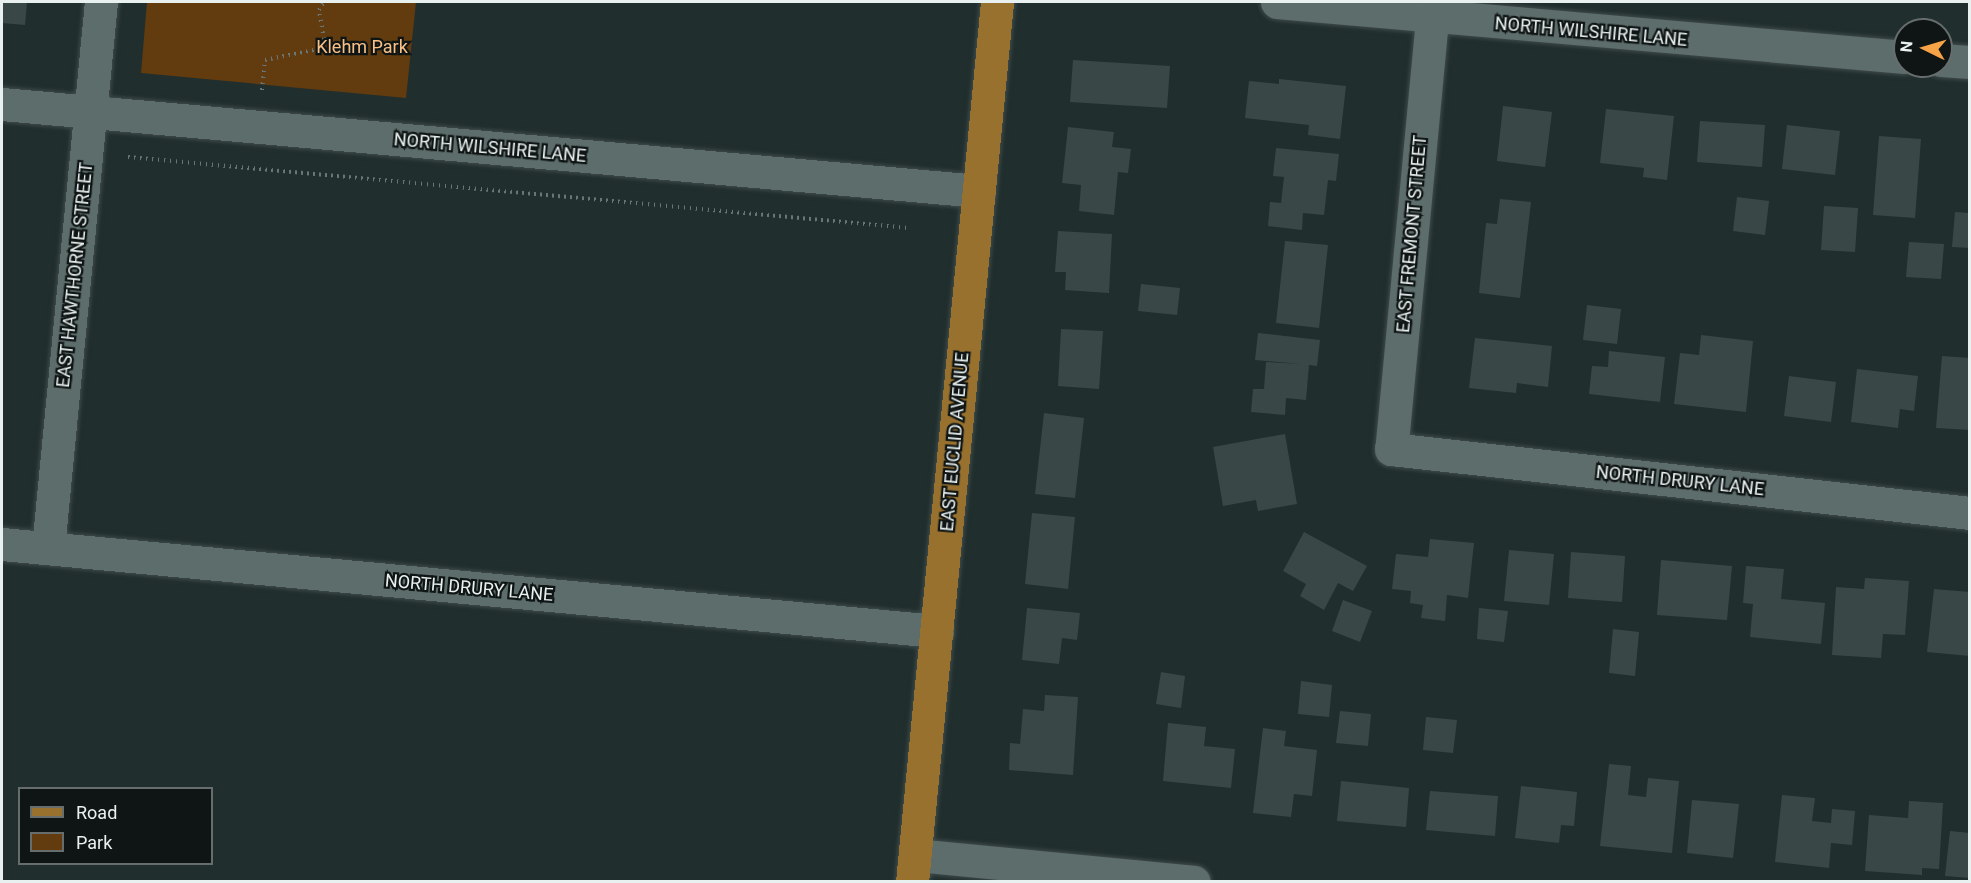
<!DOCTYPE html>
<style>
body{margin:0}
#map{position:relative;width:1971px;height:883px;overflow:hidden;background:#202e2d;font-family:Roboto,sans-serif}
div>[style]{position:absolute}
.green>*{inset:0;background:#623b0f}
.building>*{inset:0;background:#394847}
.path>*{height:4px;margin-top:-2px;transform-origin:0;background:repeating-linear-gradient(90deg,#6a7675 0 1.5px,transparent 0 6px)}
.roads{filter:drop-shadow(0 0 2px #3f4b4a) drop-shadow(0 0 2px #3f4b4a)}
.minor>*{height:33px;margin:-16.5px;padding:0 16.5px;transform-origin:16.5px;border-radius:16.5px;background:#5d6d6b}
.major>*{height:33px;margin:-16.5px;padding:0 16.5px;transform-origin:16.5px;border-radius:16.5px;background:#98712f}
span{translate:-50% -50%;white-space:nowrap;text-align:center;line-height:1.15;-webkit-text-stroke:4.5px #0f1514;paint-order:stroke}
.street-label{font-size:18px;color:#e8f1f0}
.park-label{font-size:18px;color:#f9c088}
.frame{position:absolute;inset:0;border:3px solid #e8f1f0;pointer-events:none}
.legend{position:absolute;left:18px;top:787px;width:195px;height:78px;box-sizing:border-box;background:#0f1514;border:2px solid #666d6c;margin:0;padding:8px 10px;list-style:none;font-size:18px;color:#e8f1f0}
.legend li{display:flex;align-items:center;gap:12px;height:30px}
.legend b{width:30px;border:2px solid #666d6c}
.north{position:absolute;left:1893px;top:18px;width:60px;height:60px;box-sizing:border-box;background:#0f1514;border:2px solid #666d6c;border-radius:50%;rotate:275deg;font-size:16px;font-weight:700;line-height:24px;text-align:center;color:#e8f1f0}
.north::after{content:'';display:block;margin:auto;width:21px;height:27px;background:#f6a246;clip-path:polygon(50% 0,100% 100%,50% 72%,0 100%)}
</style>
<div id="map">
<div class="green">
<div style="clip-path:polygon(147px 2px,416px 2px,406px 98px,141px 73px)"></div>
</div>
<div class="building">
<div style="clip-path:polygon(2px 2px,27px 2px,25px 25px,2px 23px)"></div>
<div style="clip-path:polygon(1073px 60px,1170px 66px,1167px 108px,1070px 102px)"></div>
<div style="clip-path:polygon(1279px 79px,1346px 86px,1340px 139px,1308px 135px,1309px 125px,1245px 118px,1249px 81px,1279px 84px)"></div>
<div style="clip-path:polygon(1503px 106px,1552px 112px,1545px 167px,1497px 161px)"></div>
<div style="clip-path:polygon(1606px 109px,1674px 116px,1667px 180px,1643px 177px,1644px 168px,1600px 163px)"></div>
<div style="clip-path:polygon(1700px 121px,1765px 125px,1762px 167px,1697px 162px)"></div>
<div style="clip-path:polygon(1787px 125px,1840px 131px,1835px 175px,1782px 169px)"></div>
<div style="clip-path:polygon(1068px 127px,1114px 132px,1112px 147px,1131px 149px,1128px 173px,1118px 172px,1114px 215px,1079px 211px,1081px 185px,1062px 183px)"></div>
<div style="clip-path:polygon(1879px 136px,1921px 139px,1915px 218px,1873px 215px)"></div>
<div style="clip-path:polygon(1276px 148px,1339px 154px,1336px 181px,1328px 180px,1324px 215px,1303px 213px,1302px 230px,1268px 226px,1270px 202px,1281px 203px,1284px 177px,1273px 176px)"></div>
<div style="clip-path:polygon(1737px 197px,1769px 201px,1765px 235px,1733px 231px)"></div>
<div style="clip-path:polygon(1500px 199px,1531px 202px,1520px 298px,1479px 293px,1486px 223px,1497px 224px)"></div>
<div style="clip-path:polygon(1824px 206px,1858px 208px,1855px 252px,1821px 250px)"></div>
<div style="clip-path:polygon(1955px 212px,1970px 213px,1970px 248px,1952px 247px)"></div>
<div style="clip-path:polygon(1058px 231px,1112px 234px,1109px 293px,1065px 290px,1066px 272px,1055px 272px)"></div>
<div style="clip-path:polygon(1285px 241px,1328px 245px,1319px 328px,1276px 323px)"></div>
<div style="clip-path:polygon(1909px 242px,1944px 244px,1941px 279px,1906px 277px)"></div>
<div style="clip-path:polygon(1141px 284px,1180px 288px,1177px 315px,1138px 311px)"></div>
<div style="clip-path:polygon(1587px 305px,1621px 309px,1617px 344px,1583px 340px)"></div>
<div style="clip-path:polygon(1061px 329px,1103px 331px,1099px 389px,1058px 386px)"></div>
<div style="clip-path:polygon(1258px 333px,1320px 340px,1317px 366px,1309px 365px,1306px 400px,1286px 398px,1285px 415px,1251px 412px,1253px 389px,1264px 389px,1266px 362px,1301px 364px,1255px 360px)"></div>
<div style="clip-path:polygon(1701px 335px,1753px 341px,1746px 412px,1674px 404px,1680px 353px,1699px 355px)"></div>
<div style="clip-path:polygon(1475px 338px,1552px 346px,1548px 387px,1517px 383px,1516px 393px,1469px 388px)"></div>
<div style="clip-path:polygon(1609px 351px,1665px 357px,1660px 402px,1589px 394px,1592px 366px,1608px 367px)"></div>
<div style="clip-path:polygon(1942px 356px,1970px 358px,1970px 430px,1936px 428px)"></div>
<div style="clip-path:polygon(1857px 369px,1918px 376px,1914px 411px,1900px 409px,1898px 428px,1851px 422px)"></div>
<div style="clip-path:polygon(1789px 376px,1836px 382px,1831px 422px,1784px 416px)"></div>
<div style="clip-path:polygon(1044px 413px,1084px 418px,1075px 498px,1035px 494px)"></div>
<div style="clip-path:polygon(1285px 434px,1297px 504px,1258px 511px,1256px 500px,1223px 506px,1213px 447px)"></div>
<div style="clip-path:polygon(1032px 513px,1075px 517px,1068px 589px,1025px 584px)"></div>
<div style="clip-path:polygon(1304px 532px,1367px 566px,1353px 591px,1338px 583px,1324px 610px,1300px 596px,1306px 584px,1283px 571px)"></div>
<div style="clip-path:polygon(1430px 539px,1474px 543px,1468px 598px,1447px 595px,1445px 621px,1421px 618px,1423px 605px,1410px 603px,1411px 591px,1392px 589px,1396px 554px,1428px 557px)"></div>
<div style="clip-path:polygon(1509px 550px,1554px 554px,1549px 605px,1504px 601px)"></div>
<div style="clip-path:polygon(1571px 552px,1625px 556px,1622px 602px,1568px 598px)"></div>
<div style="clip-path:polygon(1661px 560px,1732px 566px,1727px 620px,1657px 615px)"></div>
<div style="clip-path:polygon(1746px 566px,1784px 569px,1781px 599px,1825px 603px,1821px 644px,1750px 637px,1753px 604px,1743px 603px)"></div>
<div style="clip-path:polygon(1865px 578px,1909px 581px,1905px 635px,1883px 634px,1881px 658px,1832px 655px,1836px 587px,1864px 589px)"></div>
<div style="clip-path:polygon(1934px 589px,1970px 592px,1970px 656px,1927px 652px)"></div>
<div style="clip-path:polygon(1343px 600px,1372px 611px,1360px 642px,1332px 631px)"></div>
<div style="clip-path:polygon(1027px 608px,1080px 613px,1077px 640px,1062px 638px,1059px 664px,1022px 660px)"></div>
<div style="clip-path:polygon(1479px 608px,1508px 611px,1504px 642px,1477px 639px)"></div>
<div style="clip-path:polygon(1613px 629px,1639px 632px,1635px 676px,1609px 673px)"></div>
<div style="clip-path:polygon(1161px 672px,1185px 676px,1181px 708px,1156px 704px)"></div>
<div style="clip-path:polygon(1301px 681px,1332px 685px,1329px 717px,1298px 714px)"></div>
<div style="clip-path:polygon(1045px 695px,1078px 697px,1073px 775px,1009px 770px,1010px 743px,1020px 744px,1023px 709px,1044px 711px)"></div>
<div style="clip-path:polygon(1340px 711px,1371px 714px,1368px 746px,1336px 743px)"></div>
<div style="clip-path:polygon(1426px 717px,1457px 720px,1453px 753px,1423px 750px)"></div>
<div style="clip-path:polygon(1168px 723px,1206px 727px,1204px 746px,1235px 749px,1231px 788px,1163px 781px)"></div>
<div style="clip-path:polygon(1263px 728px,1286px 731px,1284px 746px,1317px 750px,1312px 796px,1294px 794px,1291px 817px,1253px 813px)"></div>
<div style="clip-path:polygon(1609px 764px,1631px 766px,1628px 795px,1646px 797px,1648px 778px,1679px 781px,1672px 853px,1600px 846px)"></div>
<div style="clip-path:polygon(1341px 781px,1409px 788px,1406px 827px,1337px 821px)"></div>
<div style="clip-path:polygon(1521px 786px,1577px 792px,1574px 826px,1561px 825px,1559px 843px,1515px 838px)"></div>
<div style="clip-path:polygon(1430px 791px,1498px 796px,1495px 836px,1426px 830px)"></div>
<div style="clip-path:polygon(1782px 795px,1815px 798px,1812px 821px,1831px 823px,1832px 809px,1855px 811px,1852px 845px,1831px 843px,1829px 868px,1775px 862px)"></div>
<div style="clip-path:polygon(1692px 800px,1739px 804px,1733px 858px,1687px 853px)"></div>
<div style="clip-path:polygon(1909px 801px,1943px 803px,1939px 869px,1922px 868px,1922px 875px,1865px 871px,1869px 815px,1908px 818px)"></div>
<div style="clip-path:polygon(1950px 831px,1970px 833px,1970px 878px,1945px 876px)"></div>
</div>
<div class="path">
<div style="left:262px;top:90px;width:30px;rotate:-84deg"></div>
<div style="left:265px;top:60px;width:54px;rotate:-11.7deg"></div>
<div style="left:318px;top:49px;width:12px;rotate:-59deg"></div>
<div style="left:324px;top:39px;width:29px;rotate:-100deg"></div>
<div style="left:319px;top:10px;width:9px;rotate:-58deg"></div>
<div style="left:128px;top:157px;width:784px;rotate:5.19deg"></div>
</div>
<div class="roads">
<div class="minor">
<div style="left:1277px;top:2px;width:630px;rotate:5.01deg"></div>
<div style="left:1432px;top:19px;width:432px;rotate:95.4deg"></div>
<div style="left:1391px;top:449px;width:583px;rotate:6.31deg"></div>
<div style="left:1941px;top:60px;width:29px;rotate:4deg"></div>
<div style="left:2px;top:104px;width:981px;rotate:5.09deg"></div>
<div style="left:2px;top:544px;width:939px;rotate:5.32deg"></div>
<div style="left:48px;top:548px;width:549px;rotate:-84.46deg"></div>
<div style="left:915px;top:855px;width:280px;rotate:5.5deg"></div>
</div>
<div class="major">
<div style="left:912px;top:882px;width:884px;rotate:-84.48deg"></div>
</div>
</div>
<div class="street-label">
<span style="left:1591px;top:32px;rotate:5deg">NORTH WILSHIRE LANE</span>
<span style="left:490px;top:148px;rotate:5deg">NORTH WILSHIRE LANE</span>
<span style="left:1412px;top:234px;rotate:-85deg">EAST FREMONT STREET</span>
<span style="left:75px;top:275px;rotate:-84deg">EAST HAWTHORNE STREET</span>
<span style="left:955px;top:442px;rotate:-85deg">EAST EUCLID AVENUE</span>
<span style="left:1680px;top:481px;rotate:6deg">NORTH DRURY LANE</span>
<span style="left:469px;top:588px;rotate:5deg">NORTH DRURY LANE</span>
</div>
<div class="park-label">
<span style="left:362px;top:47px">Klehm Park</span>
</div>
<div class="frame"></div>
<ul class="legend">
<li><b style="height:8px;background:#98712f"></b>Road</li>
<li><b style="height:16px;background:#623b0f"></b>Park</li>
</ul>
<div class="north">N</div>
</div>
